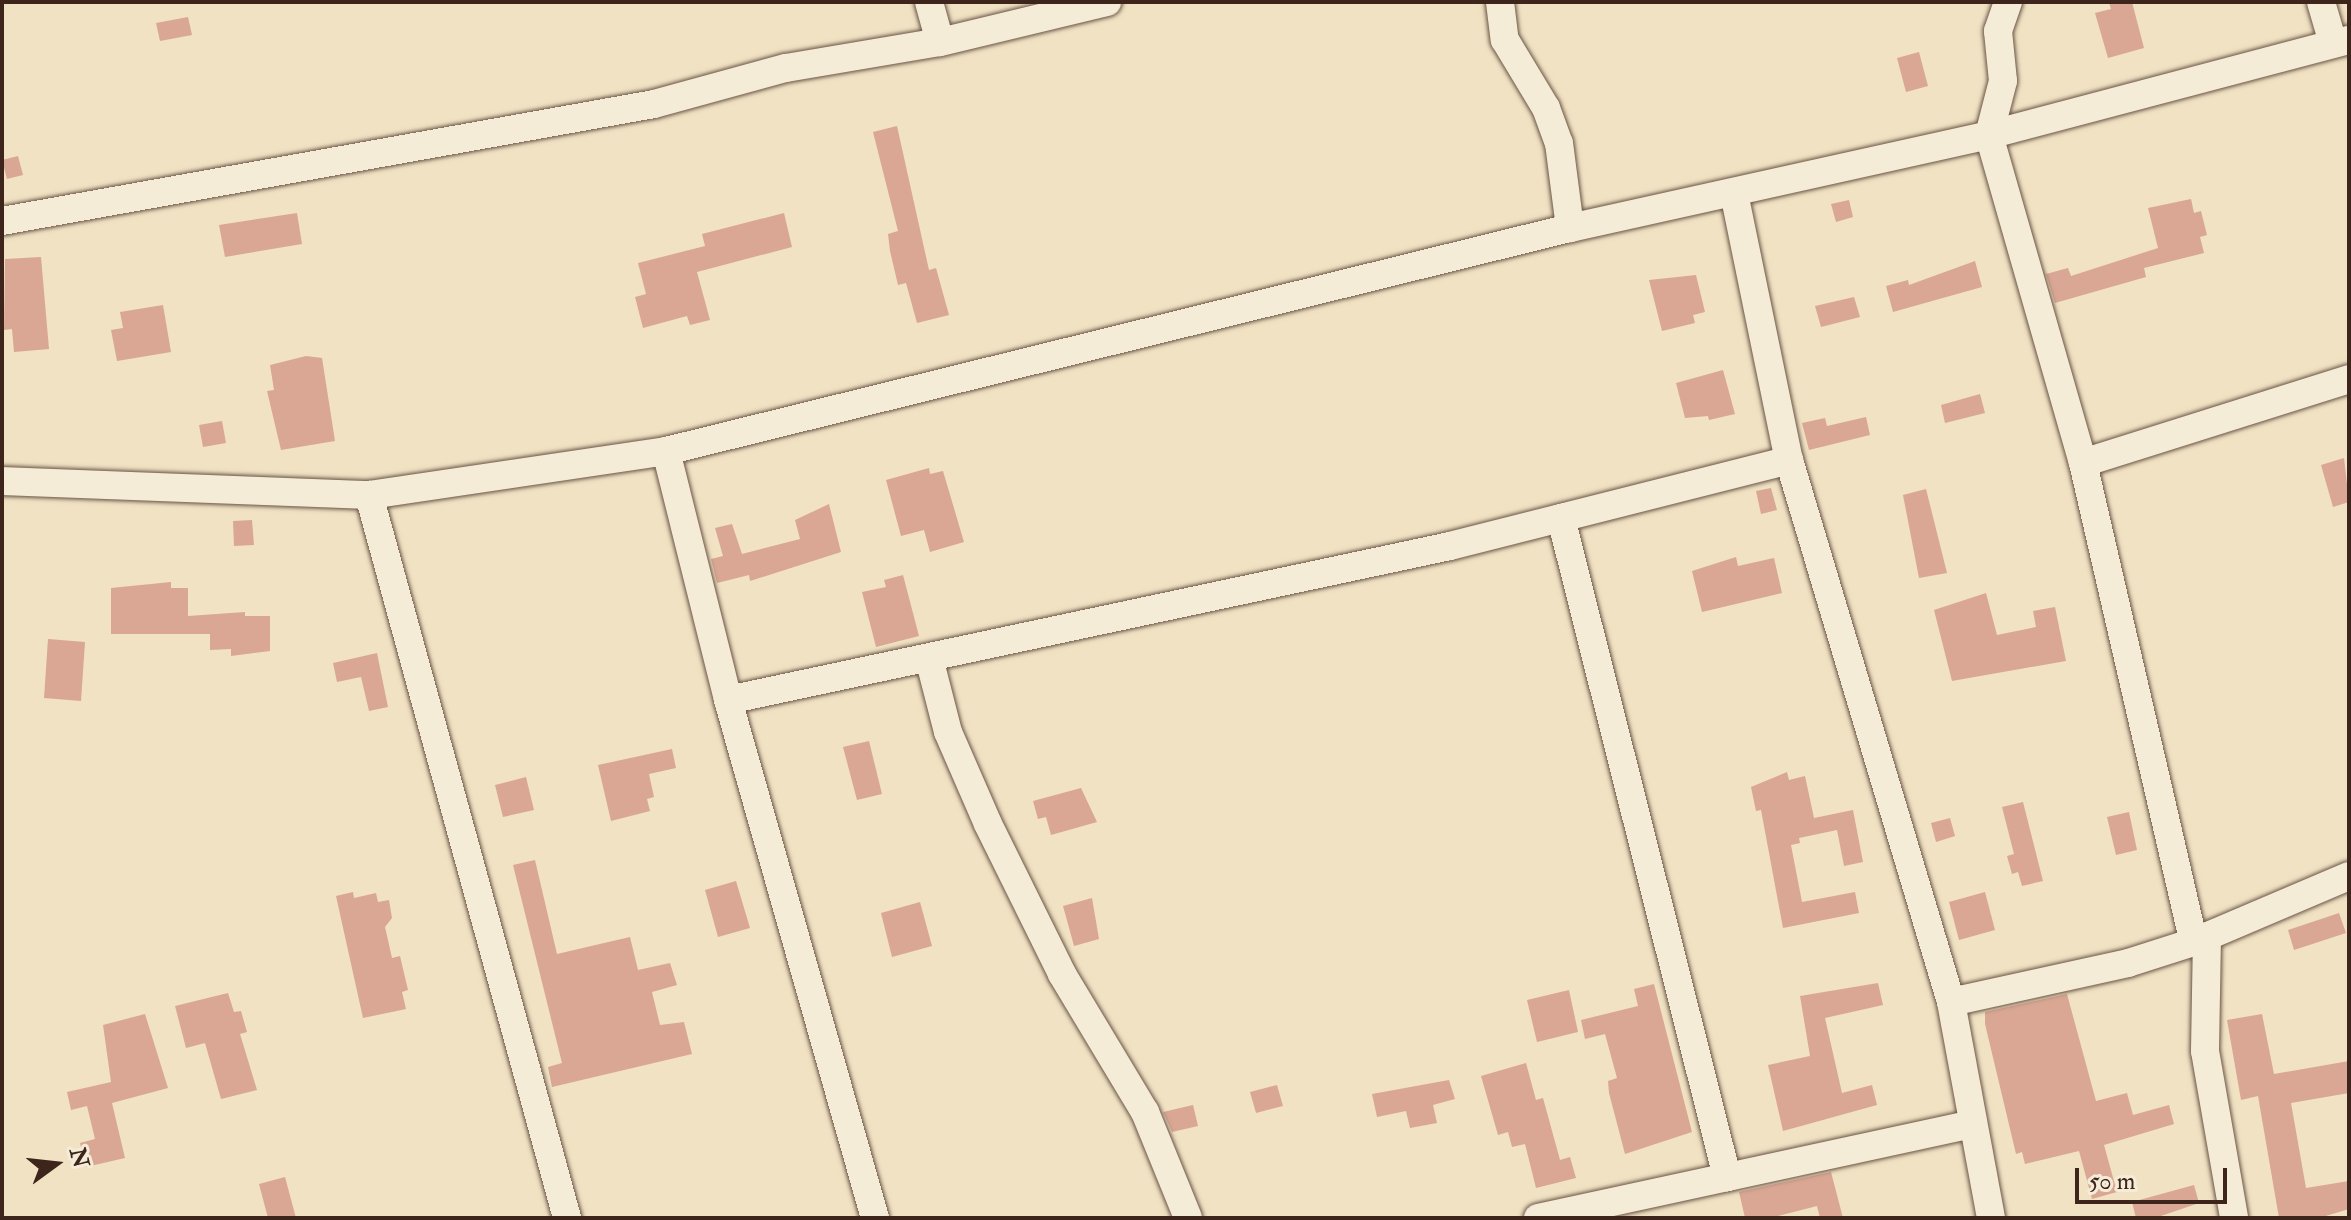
<!DOCTYPE html>
<style>
body{margin:0}
#map{position:relative;width:2351px;height:1220px;overflow:hidden;background:#f0e2c3;font-family:"IM FELL Double Pica",serif}
div>[style]{position:absolute}
.building>*{inset:0;background:#d9a794}
.roads{filter:drop-shadow(0 0 2px #6a5445) drop-shadow(0 0 2px #6a5445)}
.minor>*{height:28px;margin:-14px;padding:0 14px;transform-origin:14px;border-radius:14px;background:#f5ecd8}
span{translate:-50% -50%;white-space:nowrap;text-align:center;line-height:1.15;-webkit-text-stroke:8px #f5ecd8;paint-order:stroke}
.frame{position:absolute;inset:0;border:4px solid #3d251b;pointer-events:none}
.north{position:absolute;left:16px;top:1124px;width:80px;height:80px;-webkit-text-stroke:6px #f5ecd8;paint-order:stroke;rotate:75deg;font-size:22px;font-weight:700;line-height:32px;text-align:center;color:#3d251b}
.north::after{content:'';display:block;margin:auto;width:28px;height:36px;background:#3d251b;clip-path:polygon(50% 0,100% 100%,50% 72%,0 100%)}
.scale{position:absolute;left:2075px;top:1168px;width:152px;height:36px;box-sizing:border-box;border:4px solid #3d251b;border-top:0;padding-left:10px;font-size:24px;line-height:28px;white-space:nowrap;color:#3d251b;-webkit-text-stroke:6px #f5ecd8;paint-order:stroke}
</style>
<div id="map">
<div class="building">
<div style="clip-path:polygon(2109px 2px,2132px 2px,2144px 48px,2108px 58px,2095px 13px,2111px 9px)"></div>
<div style="clip-path:polygon(188px 17px,192px 35px,160px 41px,156px 23px)"></div>
<div style="clip-path:polygon(1919px 52px,1928px 86px,1906px 92px,1897px 58px)"></div>
<div style="clip-path:polygon(897px 126px,929px 270px,936px 268px,949px 315px,917px 323px,906px 283px,898px 285px,890px 251px,888px 234px,898px 231px,873px 132px)"></div>
<div style="clip-path:polygon(18px 156px,23px 175px,7px 179px,2px 160px)"></div>
<div style="clip-path:polygon(2191px 199px,2194px 213px,2201px 211px,2207px 235px,2200px 237px,2204px 253px,2144px 268px,2146px 277px,2055px 303px,2046px 274px,2068px 268px,2071px 276px,2158px 248px,2148px 208px)"></div>
<div style="clip-path:polygon(1849px 200px,1853px 217px,1836px 222px,1831px 204px)"></div>
<div style="clip-path:polygon(297px 213px,302px 244px,225px 257px,219px 225px)"></div>
<div style="clip-path:polygon(784px 213px,792px 247px,697px 272px,710px 320px,690px 325px,687px 316px,643px 328px,635px 297px,646px 294px,638px 263px,705px 246px,702px 234px)"></div>
<div style="clip-path:polygon(41px 257px,49px 349px,14px 352px,12px 329px,4px 330px,5px 259px)"></div>
<div style="clip-path:polygon(1975px 261px,1982px 287px,1893px 312px,1886px 286px,1908px 280px,1909px 285px)"></div>
<div style="clip-path:polygon(1696px 275px,1705px 312px,1693px 315px,1695px 323px,1662px 331px,1649px 280px)"></div>
<div style="clip-path:polygon(1854px 297px,1860px 317px,1821px 327px,1815px 306px)"></div>
<div style="clip-path:polygon(163px 305px,171px 352px,117px 361px,111px 330px,123px 328px,120px 312px)"></div>
<div style="clip-path:polygon(306px 356px,322px 358px,335px 441px,281px 450px,267px 391px,274px 390px,270px 365px)"></div>
<div style="clip-path:polygon(1723px 370px,1735px 414px,1709px 420px,1708px 416px,1685px 418px,1676px 383px)"></div>
<div style="clip-path:polygon(1980px 394px,1985px 413px,1945px 423px,1941px 405px)"></div>
<div style="clip-path:polygon(1866px 417px,1870px 435px,1809px 450px,1802px 423px,1825px 418px,1827px 426px)"></div>
<div style="clip-path:polygon(222px 421px,226px 443px,203px 447px,199px 425px)"></div>
<div style="clip-path:polygon(2344px 458px,2349px 502px,2333px 507px,2321px 465px)"></div>
<div style="clip-path:polygon(929px 468px,930px 474px,943px 471px,964px 542px,930px 552px,924px 530px,901px 536px,886px 480px)"></div>
<div style="clip-path:polygon(1771px 488px,1777px 510px,1761px 514px,1756px 491px)"></div>
<div style="clip-path:polygon(1926px 489px,1947px 573px,1919px 578px,1903px 495px)"></div>
<div style="clip-path:polygon(829px 504px,841px 552px,750px 581px,749px 575px,717px 583px,711px 559px,723px 556px,715px 528px,732px 524px,742px 554px,800px 539px,795px 520px)"></div>
<div style="clip-path:polygon(252px 520px,254px 545px,234px 546px,233px 521px)"></div>
<div style="clip-path:polygon(1736px 557px,1738px 566px,1774px 558px,1782px 593px,1702px 612px,1692px 571px)"></div>
<div style="clip-path:polygon(903px 575px,919px 636px,876px 647px,862px 592px,886px 587px,884px 580px)"></div>
<div style="clip-path:polygon(171px 582px,171px 588px,188px 588px,188px 616px,245px 612px,245px 616px,270px 616px,270px 651px,231px 656px,231px 649px,210px 650px,210px 634px,111px 634px,111px 588px)"></div>
<div style="clip-path:polygon(1986px 593px,1997px 635px,2036px 627px,2033px 611px,2055px 607px,2066px 661px,1952px 681px,1934px 610px)"></div>
<div style="clip-path:polygon(48px 639px,85px 642px,81px 701px,44px 698px)"></div>
<div style="clip-path:polygon(377px 653px,388px 707px,369px 711px,361px 677px,337px 682px,333px 663px)"></div>
<div style="clip-path:polygon(869px 741px,882px 794px,857px 800px,843px 747px)"></div>
<div style="clip-path:polygon(672px 749px,676px 768px,649px 774px,654px 797px,647px 799px,650px 811px,611px 821px,598px 765px)"></div>
<div style="clip-path:polygon(1787px 772px,1789px 780px,1805px 776px,1814px 818px,1853px 810px,1863px 862px,1844px 866px,1837px 830px,1799px 838px,1800px 843px,1791px 845px,1802px 902px,1855px 892px,1859px 913px,1783px 928px,1761px 810px,1756px 811px,1751px 787px)"></div>
<div style="clip-path:polygon(526px 777px,534px 810px,503px 817px,495px 785px)"></div>
<div style="clip-path:polygon(1081px 788px,1097px 822px,1051px 835px,1046px 817px,1038px 819px,1033px 801px)"></div>
<div style="clip-path:polygon(2023px 802px,2043px 881px,2022px 886px,2018px 872px,2012px 874px,2007px 856px,2014px 854px,2002px 807px)"></div>
<div style="clip-path:polygon(2129px 812px,2137px 850px,2116px 855px,2107px 817px)"></div>
<div style="clip-path:polygon(1950px 818px,1955px 836px,1936px 842px,1931px 823px)"></div>
<div style="clip-path:polygon(535px 860px,557px 954px,630px 937px,638px 970px,670px 963px,677px 985px,652px 992px,660px 1025px,684px 1022px,692px 1054px,552px 1087px,548px 1067px,562px 1063px,513px 865px)"></div>
<div style="clip-path:polygon(736px 881px,750px 928px,718px 937px,705px 890px)"></div>
<div style="clip-path:polygon(353px 892px,354px 898px,376px 893px,378px 902px,389px 900px,392px 918px,385px 927px,392px 958px,400px 956px,408px 990px,402px 992px,406px 1009px,363px 1018px,336px 896px)"></div>
<div style="clip-path:polygon(1985px 892px,1995px 930px,1959px 940px,1949px 902px)"></div>
<div style="clip-path:polygon(1092px 898px,1099px 939px,1074px 946px,1063px 906px)"></div>
<div style="clip-path:polygon(920px 902px,932px 946px,892px 957px,881px 913px)"></div>
<div style="clip-path:polygon(2339px 913px,2346px 933px,2294px 950px,2288px 930px)"></div>
<div style="clip-path:polygon(1878px 983px,1883px 1005px,1825px 1018px,1842px 1093px,1872px 1085px,1877px 1105px,1783px 1131px,1768px 1065px,1810px 1056px,1800px 996px)"></div>
<div style="clip-path:polygon(1654px 984px,1692px 1132px,1625px 1154px,1609px 1093px,1608px 1081px,1617px 1078px,1605px 1034px,1585px 1039px,1581px 1020px,1638px 1006px,1634px 989px)"></div>
<div style="clip-path:polygon(1569px 990px,1578px 1032px,1537px 1042px,1527px 1000px)"></div>
<div style="clip-path:polygon(228px 993px,234px 1012px,241px 1011px,247px 1032px,240px 1034px,257px 1090px,221px 1099px,205px 1043px,186px 1048px,175px 1006px)"></div>
<div style="clip-path:polygon(2067px 994px,2096px 1101px,2127px 1093px,2133px 1115px,2169px 1105px,2174px 1124px,2104px 1145px,2117px 1192px,2092px 1199px,2079px 1151px,2025px 1164px,2022px 1152px,2016px 1154px,1985px 1024px,1985px 1012px)"></div>
<div style="clip-path:polygon(145px 1014px,168px 1088px,112px 1103px,125px 1158px,86px 1167px,80px 1143px,95px 1139px,87px 1106px,71px 1110px,67px 1092px,111px 1082px,103px 1025px)"></div>
<div style="clip-path:polygon(2262px 1014px,2274px 1074px,2349px 1061px,2349px 1093px,2291px 1103px,2306px 1188px,2349px 1181px,2349px 1209px,2319px 1218px,2279px 1218px,2258px 1096px,2241px 1100px,2227px 1020px)"></div>
<div style="clip-path:polygon(1526px 1063px,1536px 1100px,1543px 1098px,1560px 1160px,1570px 1157px,1576px 1178px,1536px 1188px,1525px 1144px,1512px 1147px,1508px 1132px,1498px 1135px,1481px 1076px)"></div>
<div style="clip-path:polygon(1449px 1080px,1455px 1099px,1433px 1105px,1437px 1123px,1410px 1128px,1406px 1111px,1377px 1117px,1372px 1094px)"></div>
<div style="clip-path:polygon(1277px 1085px,1283px 1106px,1256px 1113px,1250px 1092px)"></div>
<div style="clip-path:polygon(1193px 1105px,1198px 1126px,1172px 1132px,1163px 1112px)"></div>
<div style="clip-path:polygon(1831px 1172px,1843px 1218px,1820px 1218px,1817px 1206px,1770px 1218px,1745px 1218px,1739px 1192px)"></div>
<div style="clip-path:polygon(285px 1177px,296px 1218px,268px 1218px,259px 1184px)"></div>
<div style="clip-path:polygon(2194px 1185px,2199px 1203px,2155px 1218px,2136px 1218px,2132px 1202px)"></div>
</div>
<div class="roads">
<div class="minor">
<div style="left:929px;top:2px;width:41px;rotate:74.6deg"></div>
<div style="left:1500px;top:2px;width:38px;rotate:83deg"></div>
<div style="left:1505px;top:40px;width:79px;rotate:58.9deg"></div>
<div style="left:1546px;top:108px;width:37px;rotate:70deg"></div>
<div style="left:1559px;top:143px;width:86px;rotate:82.6deg"></div>
<div style="left:2008px;top:2px;width:31px;rotate:109deg"></div>
<div style="left:1998px;top:31px;width:50px;rotate:84.3deg"></div>
<div style="left:2003px;top:81px;width:56px;rotate:104.5deg"></div>
<div style="left:1989px;top:135px;width:341px;rotate:74deg"></div>
<div style="left:2083px;top:463px;width:492px;rotate:77deg"></div>
<div style="left:2321px;top:2px;width:43px;rotate:73.7deg"></div>
<div style="left:1734px;top:193px;width:273px;rotate:78.4deg"></div>
<div style="left:1789px;top:460px;width:566px;rotate:73.36deg"></div>
<div style="left:1951px;top:1002px;width:220px;rotate:79.5deg"></div>
<div style="left:2px;top:221px;width:662px;rotate:-10.17deg"></div>
<div style="left:654px;top:104px;width:137px;rotate:-15.3deg"></div>
<div style="left:786px;top:68px;width:156px;rotate:-9.6deg"></div>
<div style="left:940px;top:42px;width:172px;rotate:-13.5deg"></div>
<div style="left:666px;top:451px;width:257px;rotate:76deg"></div>
<div style="left:728px;top:700px;width:538px;rotate:74.16deg"></div>
<div style="left:2083px;top:463px;width:279px;rotate:-17.5deg"></div>
<div style="left:2px;top:481px;width:367px;rotate:2.2deg"></div>
<div style="left:369px;top:495px;width:300px;rotate:-8.4deg"></div>
<div style="left:666px;top:451px;width:931px;rotate:-13.86deg"></div>
<div style="left:1570px;top:228px;width:429px;rotate:-12.5deg"></div>
<div style="left:1989px;top:135px;width:372px;rotate:-14.8deg"></div>
<div style="left:369px;top:495px;width:750px;rotate:74.68deg"></div>
<div style="left:1561px;top:518px;width:680px;rotate:75.86deg"></div>
<div style="left:929px;top:658px;width:76px;rotate:75.6deg"></div>
<div style="left:948px;top:732px;width:100px;rotate:66.5deg"></div>
<div style="left:988px;top:824px;width:167px;rotate:63.7deg"></div>
<div style="left:1062px;top:974px;width:161px;rotate:59deg"></div>
<div style="left:1145px;top:1112px;width:114px;rotate:67.9deg"></div>
<div style="left:728px;top:700px;width:738px;rotate:-12.04deg"></div>
<div style="left:1450px;top:546px;width:350px;rotate:-14.2deg"></div>
<div style="left:2207px;top:936px;width:115px;rotate:91deg"></div>
<div style="left:2205px;top:1051px;width:169px;rotate:80.1deg"></div>
<div style="left:1951px;top:1002px;width:181px;rotate:-12.4deg"></div>
<div style="left:2128px;top:963px;width:69px;rotate:-17.7deg"></div>
<div style="left:2194px;top:942px;width:168px;rotate:-23.1deg"></div>
<div style="left:1538px;top:1218px;width:443px;rotate:-12.2deg"></div>
</div>
</div>
<div class="frame"></div>
<div class="north">N</div>
<div class="scale">50 m</div>
</div>
